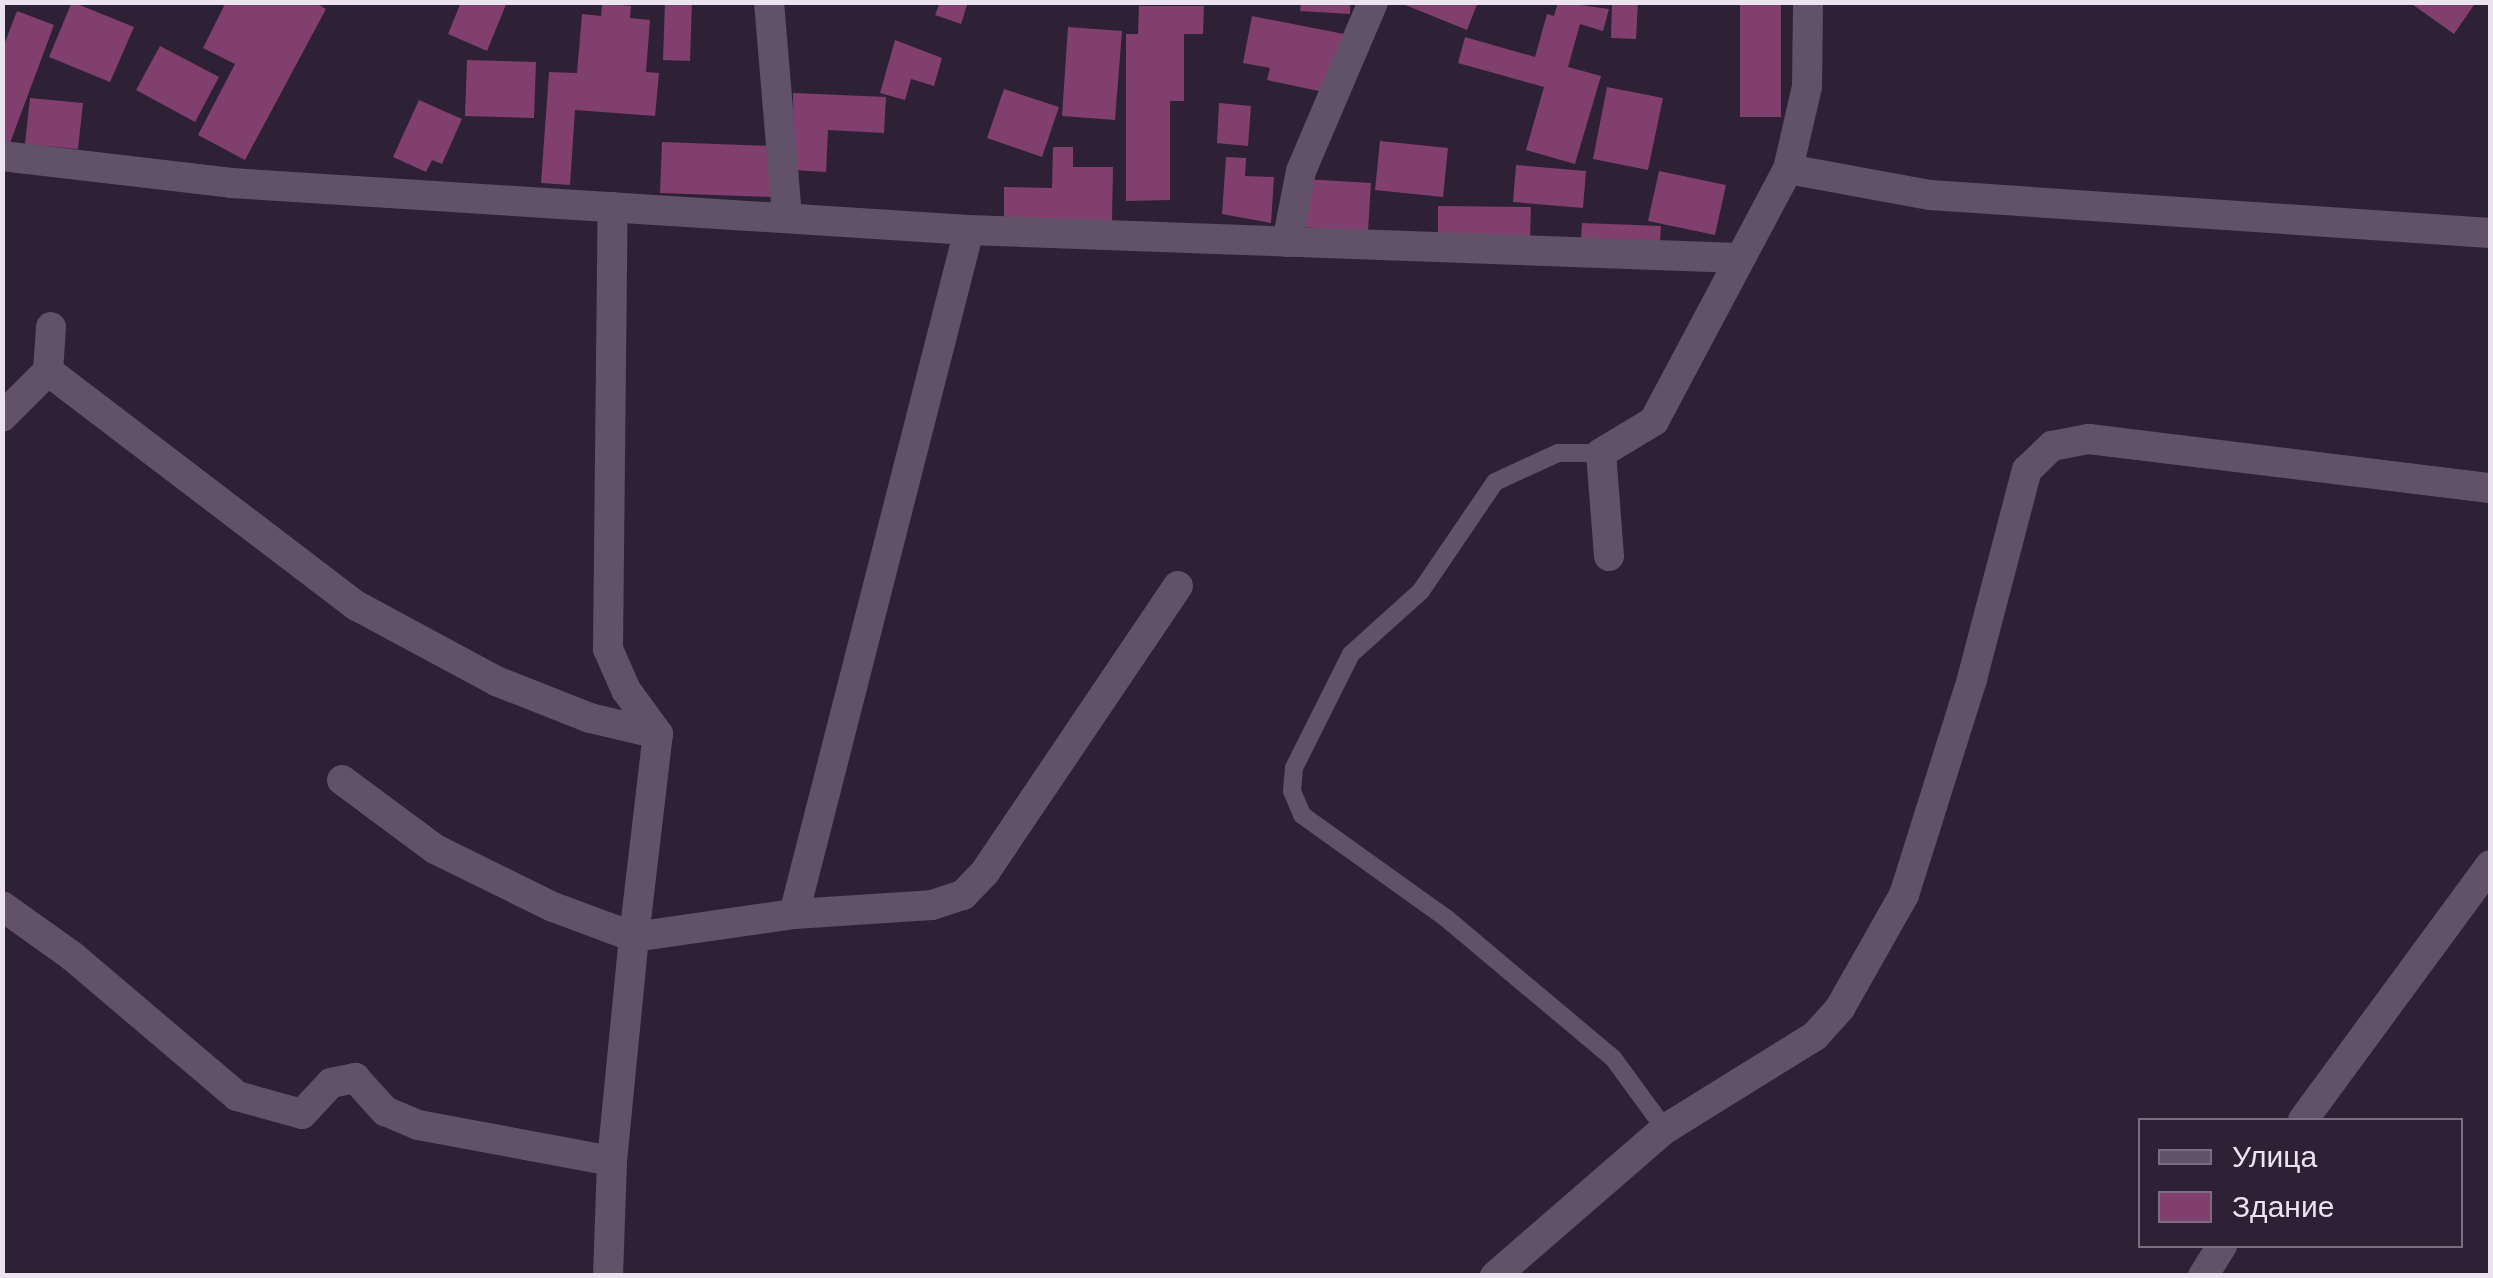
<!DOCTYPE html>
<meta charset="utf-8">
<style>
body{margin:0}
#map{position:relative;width:2493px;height:1278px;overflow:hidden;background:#2e2135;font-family:Helvetica,sans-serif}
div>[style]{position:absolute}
.building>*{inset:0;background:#813f6d}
.lane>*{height:18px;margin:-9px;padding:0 9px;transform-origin:9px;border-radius:9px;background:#615269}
.street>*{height:30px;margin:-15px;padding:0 15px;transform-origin:15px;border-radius:15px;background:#615269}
span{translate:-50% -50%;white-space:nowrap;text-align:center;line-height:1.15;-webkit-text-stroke:9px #2e2135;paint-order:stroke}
.frame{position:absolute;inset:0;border:5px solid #ebe3f0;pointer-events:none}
.legend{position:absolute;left:2138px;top:1118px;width:325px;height:130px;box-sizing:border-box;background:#2e2135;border:2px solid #7a6f80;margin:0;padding:12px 18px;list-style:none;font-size:30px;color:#ebe3f0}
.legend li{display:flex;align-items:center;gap:20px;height:50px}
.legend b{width:50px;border:2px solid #7a6f80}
</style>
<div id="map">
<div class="building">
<div style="clip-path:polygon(72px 2px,134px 27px,110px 82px,49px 57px)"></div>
<div style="clip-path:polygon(226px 2px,314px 2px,326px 9px,245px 160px,198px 135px,235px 64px,203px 48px)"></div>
<div style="clip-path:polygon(461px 2px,507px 2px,487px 51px,448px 34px)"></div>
<div style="clip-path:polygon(665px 2px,692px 2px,690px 61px,663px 60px)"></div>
<div style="clip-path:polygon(940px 2px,968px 2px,961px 24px,935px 15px)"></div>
<div style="clip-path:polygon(1301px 2px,1350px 2px,1350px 14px,1300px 11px)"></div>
<div style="clip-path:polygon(1398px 2px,1478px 2px,1467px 30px)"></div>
<div style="clip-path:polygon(1558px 2px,1609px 9px,1603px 31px,1580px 24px,1568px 67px,1601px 76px,1575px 164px,1526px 150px,1544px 87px,1458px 63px,1465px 37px,1535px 57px,1547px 14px,1554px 16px)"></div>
<div style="clip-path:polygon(1612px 2px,1638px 2px,1636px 39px,1611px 38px)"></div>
<div style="clip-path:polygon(1740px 2px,1781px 2px,1781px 117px,1740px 117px)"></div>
<div style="clip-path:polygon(2409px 2px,2476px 2px,2454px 34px)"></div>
<div style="clip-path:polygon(602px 3px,631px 6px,630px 18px,650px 20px,646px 72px,659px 73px,655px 116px,575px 110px,570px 185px,541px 183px,549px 72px,577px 73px,582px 14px,601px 16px)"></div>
<div style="clip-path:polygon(1139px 6px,1204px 6px,1203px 34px,1184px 34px,1184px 101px,1170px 101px,1170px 200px,1126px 201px,1126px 34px,1138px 34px)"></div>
<div style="clip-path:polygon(17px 11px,54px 25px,10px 143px,2px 140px,2px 50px)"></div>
<div style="clip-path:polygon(1252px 16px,1344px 34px,1333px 94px,1267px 80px,1270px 68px,1243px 63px)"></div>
<div style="clip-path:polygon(1068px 27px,1122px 31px,1115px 120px,1062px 116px)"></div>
<div style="clip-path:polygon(895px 40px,942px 58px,934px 86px,911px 79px,905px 100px,880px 93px)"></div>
<div style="clip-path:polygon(160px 46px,219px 77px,195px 122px,136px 90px)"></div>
<div style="clip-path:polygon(467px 60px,536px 62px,534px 118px,465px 116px)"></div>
<div style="clip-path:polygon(1607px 87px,1663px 98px,1648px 170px,1593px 159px)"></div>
<div style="clip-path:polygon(1004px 89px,1059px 107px,1042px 157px,987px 138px)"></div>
<div style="clip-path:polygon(793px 93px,886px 97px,884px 133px,828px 130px,826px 172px,794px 170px)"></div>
<div style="clip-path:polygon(30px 98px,83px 103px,78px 149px,25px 144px)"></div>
<div style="clip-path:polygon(419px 100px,462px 119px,442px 164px,432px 160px,426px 172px,393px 157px)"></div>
<div style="clip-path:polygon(1219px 103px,1251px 106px,1248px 146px,1217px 143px)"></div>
<div style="clip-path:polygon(1380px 141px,1448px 148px,1443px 197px,1375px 190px)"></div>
<div style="clip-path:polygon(662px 142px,774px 146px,773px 197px,660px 193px)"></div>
<div style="clip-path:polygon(1053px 147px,1073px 147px,1073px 167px,1113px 167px,1112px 221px,1004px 219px,1004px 187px,1052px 188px)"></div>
<div style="clip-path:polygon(1226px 157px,1246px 158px,1245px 176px,1274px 177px,1271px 223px,1222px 214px)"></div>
<div style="clip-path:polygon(1516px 165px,1586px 171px,1583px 208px,1513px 202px)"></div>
<div style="clip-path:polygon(1659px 171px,1726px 185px,1715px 235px,1648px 221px)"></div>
<div style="clip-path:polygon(1304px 179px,1371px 183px,1368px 231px,1301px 227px)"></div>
<div style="clip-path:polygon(1438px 206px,1531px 207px,1530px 237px,1438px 236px)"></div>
<div style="clip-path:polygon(1582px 223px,1661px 226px,1660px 242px,1581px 239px)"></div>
</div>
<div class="lane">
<div style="left:1601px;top:453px;width:43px;rotate:180deg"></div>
<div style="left:1558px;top:453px;width:69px;rotate:155.3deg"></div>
<div style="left:1495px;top:482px;width:132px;rotate:124.2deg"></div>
<div style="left:1421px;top:591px;width:94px;rotate:138deg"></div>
<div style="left:1351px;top:654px;width:127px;rotate:116.6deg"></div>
<div style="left:1294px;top:768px;width:23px;rotate:95deg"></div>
<div style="left:1292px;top:791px;width:26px;rotate:67deg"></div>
<div style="left:1302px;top:815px;width:177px;rotate:35.6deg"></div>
<div style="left:1446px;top:918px;width:218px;rotate:40deg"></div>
<div style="left:1613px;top:1058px;width:88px;rotate:53.8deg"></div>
</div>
<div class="street">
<div style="left:769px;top:2px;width:215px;rotate:85.2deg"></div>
<div style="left:2px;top:156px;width:231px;rotate:6.7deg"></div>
<div style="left:231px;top:183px;width:739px;rotate:3.64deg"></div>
<div style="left:969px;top:230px;width:770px;rotate:2.09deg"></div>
<div style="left:1788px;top:169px;width:144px;rotate:10.4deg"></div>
<div style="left:1930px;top:195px;width:561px;rotate:3.88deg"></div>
<div style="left:969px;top:230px;width:706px;rotate:104.35deg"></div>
<div style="left:794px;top:914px;width:138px;rotate:-3.7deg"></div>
<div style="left:932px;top:905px;width:33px;rotate:-18deg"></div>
<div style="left:963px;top:895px;width:32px;rotate:-46deg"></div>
<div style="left:985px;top:872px;width:345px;rotate:-56deg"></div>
<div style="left:1287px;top:242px;width:72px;rotate:-78.8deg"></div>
<div style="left:1301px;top:171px;width:184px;rotate:-66.9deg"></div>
<div style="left:48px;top:371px;width:388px;rotate:37.3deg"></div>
<div style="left:357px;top:606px;width:158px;rotate:28.3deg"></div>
<div style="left:496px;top:681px;width:101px;rotate:21.5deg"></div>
<div style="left:590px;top:718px;width:70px;rotate:13.2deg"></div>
<div style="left:2px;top:417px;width:65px;rotate:-45deg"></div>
<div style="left:48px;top:371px;width:44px;rotate:-86.1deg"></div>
<div style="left:1609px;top:556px;width:103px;rotate:-94.4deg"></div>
<div style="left:1601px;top:453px;width:62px;rotate:-31.1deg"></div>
<div style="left:1654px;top:421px;width:285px;rotate:-62deg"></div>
<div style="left:1788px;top:169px;width:84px;rotate:-77deg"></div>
<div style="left:1807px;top:87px;width:85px;rotate:-89.3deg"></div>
<div style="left:342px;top:780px;width:116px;rotate:36.6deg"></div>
<div style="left:435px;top:849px;width:131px;rotate:26.2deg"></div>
<div style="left:553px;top:907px;width:86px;rotate:20.3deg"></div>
<div style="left:634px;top:937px;width:204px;rotate:-83.3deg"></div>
<div style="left:658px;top:734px;width:54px;rotate:-126deg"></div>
<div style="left:626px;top:690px;width:45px;rotate:-113.7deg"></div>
<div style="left:608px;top:649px;width:442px;rotate:-89.4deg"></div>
<div style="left:2px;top:906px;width:86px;rotate:35.5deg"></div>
<div style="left:72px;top:956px;width:216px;rotate:40.3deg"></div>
<div style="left:237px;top:1096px;width:67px;rotate:15.5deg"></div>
<div style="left:302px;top:1114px;width:42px;rotate:-46.9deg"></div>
<div style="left:331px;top:1083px;width:25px;rotate:-12deg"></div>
<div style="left:355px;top:1078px;width:45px;rotate:47.7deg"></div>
<div style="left:385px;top:1111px;width:36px;rotate:23deg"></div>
<div style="left:418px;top:1125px;width:197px;rotate:10.5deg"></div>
<div style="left:2303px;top:1120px;width:316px;rotate:-53.7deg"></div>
<div style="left:608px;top:1276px;width:115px;rotate:-88deg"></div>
<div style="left:612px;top:1161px;width:225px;rotate:-84.4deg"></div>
<div style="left:634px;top:937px;width:162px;rotate:-8.2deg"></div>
<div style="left:1495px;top:1276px;width:225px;rotate:-40.9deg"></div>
<div style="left:1665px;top:1129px;width:176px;rotate:-31.8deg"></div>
<div style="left:1815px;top:1036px;width:38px;rotate:-48deg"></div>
<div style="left:1840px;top:1008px;width:130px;rotate:-60.5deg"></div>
<div style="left:1904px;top:895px;width:226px;rotate:-72.5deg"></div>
<div style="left:1972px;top:679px;width:216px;rotate:-75.3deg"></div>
<div style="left:2027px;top:470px;width:35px;rotate:-44deg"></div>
<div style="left:2052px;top:446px;width:38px;rotate:-11deg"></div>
<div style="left:2089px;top:439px;width:404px;rotate:7deg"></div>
<div style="left:2203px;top:1276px;width:36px;rotate:-58deg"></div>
</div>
<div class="frame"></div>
<ul class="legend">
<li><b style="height:12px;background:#615269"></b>Улица</li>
<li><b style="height:28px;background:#813f6d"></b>Здание</li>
</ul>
</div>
